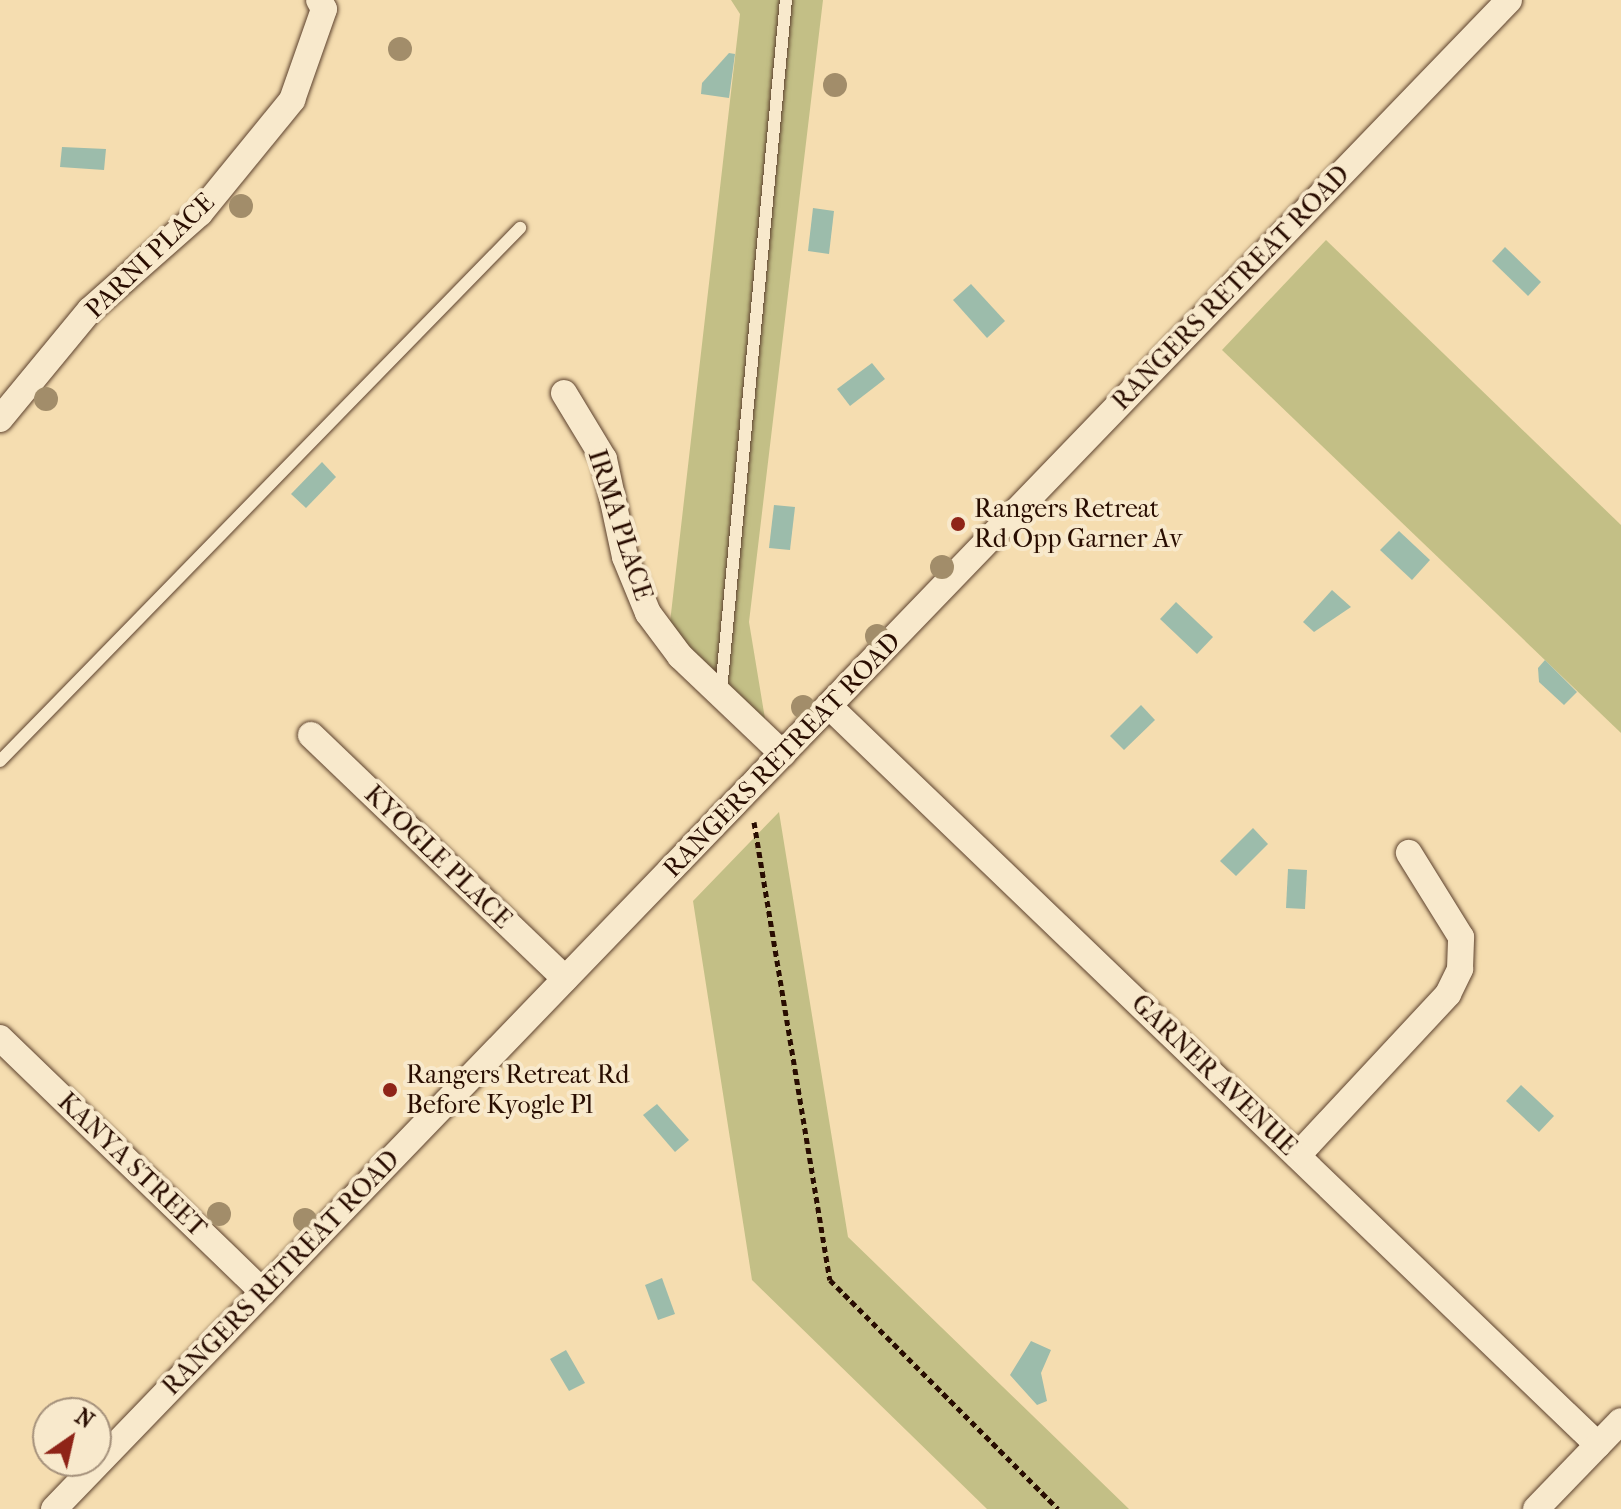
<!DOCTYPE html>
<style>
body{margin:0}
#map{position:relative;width:1621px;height:1509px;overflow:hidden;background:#f5ddb0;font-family:"IM FELL French Canon",serif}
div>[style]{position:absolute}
.green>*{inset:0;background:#c3bf86}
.water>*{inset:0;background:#9cbcab}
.path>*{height:5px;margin-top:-2.5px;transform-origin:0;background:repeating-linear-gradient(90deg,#290d01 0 6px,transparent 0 10px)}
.roads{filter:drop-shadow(0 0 2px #5c412d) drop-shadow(0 0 2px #5c412d)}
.lane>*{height:12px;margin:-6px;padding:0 6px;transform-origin:6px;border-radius:6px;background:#f8e9cc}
.street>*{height:26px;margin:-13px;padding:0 13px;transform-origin:13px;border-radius:13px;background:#f8e9cc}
.trees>*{width:24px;height:24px;margin:-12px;border-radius:50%;background:#a28d6a}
.dots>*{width:22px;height:22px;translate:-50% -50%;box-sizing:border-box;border:4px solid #f8e9cc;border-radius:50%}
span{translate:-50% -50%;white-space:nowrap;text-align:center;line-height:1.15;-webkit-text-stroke:8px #f8e9cc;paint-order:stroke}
.street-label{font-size:26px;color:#290d01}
.poi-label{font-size:26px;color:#290d01}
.left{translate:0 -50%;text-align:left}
.north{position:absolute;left:32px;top:1397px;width:80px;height:80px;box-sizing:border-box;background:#f8e9cc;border:2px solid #a5917b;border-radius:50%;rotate:34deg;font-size:22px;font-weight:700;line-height:32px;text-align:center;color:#290d01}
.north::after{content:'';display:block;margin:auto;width:28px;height:36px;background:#8f2418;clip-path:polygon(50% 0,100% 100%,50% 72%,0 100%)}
</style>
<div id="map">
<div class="green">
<div style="clip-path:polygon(731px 0,823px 0,749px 622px,767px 731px,669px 631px,740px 14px)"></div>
<div style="clip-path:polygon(1326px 240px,1621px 525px,1621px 733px,1222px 350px)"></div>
<div style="clip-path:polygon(779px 812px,848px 1237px,1129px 1509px,987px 1509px,752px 1280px,693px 901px)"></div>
</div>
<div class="water">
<div style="clip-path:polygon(729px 53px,735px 54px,729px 98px,701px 94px,702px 83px)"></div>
<div style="clip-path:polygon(62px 147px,106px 149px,104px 170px,60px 167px)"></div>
<div style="clip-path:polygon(813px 208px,834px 211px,829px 254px,808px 251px)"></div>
<div style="clip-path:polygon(1505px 247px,1541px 282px,1528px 296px,1492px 261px)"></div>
<div style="clip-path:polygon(971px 284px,1005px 321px,987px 338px,953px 300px)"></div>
<div style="clip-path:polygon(872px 363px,885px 379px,850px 406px,837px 389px)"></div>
<div style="clip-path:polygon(322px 462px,336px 477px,306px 508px,291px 494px)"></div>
<div style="clip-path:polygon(774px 505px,795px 507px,790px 550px,769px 548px)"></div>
<div style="clip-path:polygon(1399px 531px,1430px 560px,1412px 580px,1380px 550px)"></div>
<div style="clip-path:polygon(1332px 590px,1351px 607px,1314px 632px,1303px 622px)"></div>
<div style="clip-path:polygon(1176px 602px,1213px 637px,1197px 654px,1160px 619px)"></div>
<div style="clip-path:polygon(1545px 660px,1577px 692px,1564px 705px,1539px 682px,1538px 668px)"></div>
<div style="clip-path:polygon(1141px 705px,1155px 720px,1124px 750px,1110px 736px)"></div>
<div style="clip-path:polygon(1253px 828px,1268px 844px,1236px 876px,1220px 861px)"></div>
<div style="clip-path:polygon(1288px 869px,1307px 870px,1305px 909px,1286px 908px)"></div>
<div style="clip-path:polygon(1521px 1085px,1554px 1116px,1539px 1132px,1506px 1101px)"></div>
<div style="clip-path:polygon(657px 1104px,689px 1140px,675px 1152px,643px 1115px)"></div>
<div style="clip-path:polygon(662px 1278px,675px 1314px,658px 1320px,645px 1285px)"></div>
<div style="clip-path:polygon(1031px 1341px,1051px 1350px,1041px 1373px,1047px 1401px,1037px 1405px,1010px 1375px)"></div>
<div style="clip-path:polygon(566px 1350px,585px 1383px,569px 1391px,550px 1359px)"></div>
</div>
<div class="path">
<div style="left:754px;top:822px;width:464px;rotate:80.6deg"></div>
<div style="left:830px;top:1280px;width:323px;rotate:45.1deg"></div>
</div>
<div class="roads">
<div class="lane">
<div style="left:721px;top:691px;width:694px;rotate:-84.63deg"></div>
<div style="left:0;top:761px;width:745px;rotate:-45.71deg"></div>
</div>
<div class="street">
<div style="left:564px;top:393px;width:77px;rotate:58.8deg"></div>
<div style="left:604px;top:459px;width:100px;rotate:77.9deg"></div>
<div style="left:625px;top:557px;width:61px;rotate:67.7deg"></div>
<div style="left:648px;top:613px;width:54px;rotate:53.3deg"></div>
<div style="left:680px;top:656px;width:142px;rotate:43.6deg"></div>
<div style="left:0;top:419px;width:141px;rotate:-50.5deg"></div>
<div style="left:90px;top:310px;width:147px;rotate:-41.4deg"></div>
<div style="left:200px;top:213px;width:146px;rotate:-50.8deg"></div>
<div style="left:292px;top:100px;width:96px;rotate:-70.6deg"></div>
<div style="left:324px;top:9px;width:10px;rotate:-119deg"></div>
<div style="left:830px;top:707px;width:1065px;rotate:43.86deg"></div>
<div style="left:311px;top:735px;width:352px;rotate:43.8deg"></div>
<div style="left:0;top:1038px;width:366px;rotate:44deg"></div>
<div style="left:1298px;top:1155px;width:220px;rotate:-47deg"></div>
<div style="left:1448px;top:994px;width:28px;rotate:-64deg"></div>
<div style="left:1460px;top:969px;width:32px;rotate:-88deg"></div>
<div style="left:1461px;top:937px;width:99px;rotate:-121.8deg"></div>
<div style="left:54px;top:1509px;width:2096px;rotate:-46.04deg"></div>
<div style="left:1536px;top:1509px;width:122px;rotate:-46deg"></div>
</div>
</div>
<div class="trees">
<div style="left:400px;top:49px"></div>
<div style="left:835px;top:85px"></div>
<div style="left:241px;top:206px"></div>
<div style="left:46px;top:399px"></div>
<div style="left:942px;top:567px"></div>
<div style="left:877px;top:636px"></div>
<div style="left:803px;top:707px"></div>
<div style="left:219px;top:1214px"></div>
<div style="left:305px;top:1220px"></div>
</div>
<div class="dots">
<div style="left:958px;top:524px;background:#8f2418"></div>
<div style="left:390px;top:1090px;background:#8f2418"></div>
</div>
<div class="street-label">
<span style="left:150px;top:256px;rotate:-44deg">PARNI PLACE</span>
<span style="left:1231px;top:288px;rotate:-46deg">RANGERS RETREAT ROAD</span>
<span style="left:620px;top:525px;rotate:72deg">IRMA PLACE</span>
<span style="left:782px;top:755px;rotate:-46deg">RANGERS RETREAT ROAD</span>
<span style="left:438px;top:857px;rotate:44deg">KYOGLE PLACE</span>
<span style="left:1214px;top:1075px;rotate:44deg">GARNER AVENUE</span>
<span style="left:132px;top:1165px;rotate:44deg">KANYA STREET</span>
<span style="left:281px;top:1273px;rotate:-46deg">RANGERS RETREAT ROAD</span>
</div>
<div class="poi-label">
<span class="left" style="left:974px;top:524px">Rangers Retreat<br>Rd Opp Garner Av</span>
<span class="left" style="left:406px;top:1090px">Rangers Retreat Rd<br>Before Kyogle Pl</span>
</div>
<div class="north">N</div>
</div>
